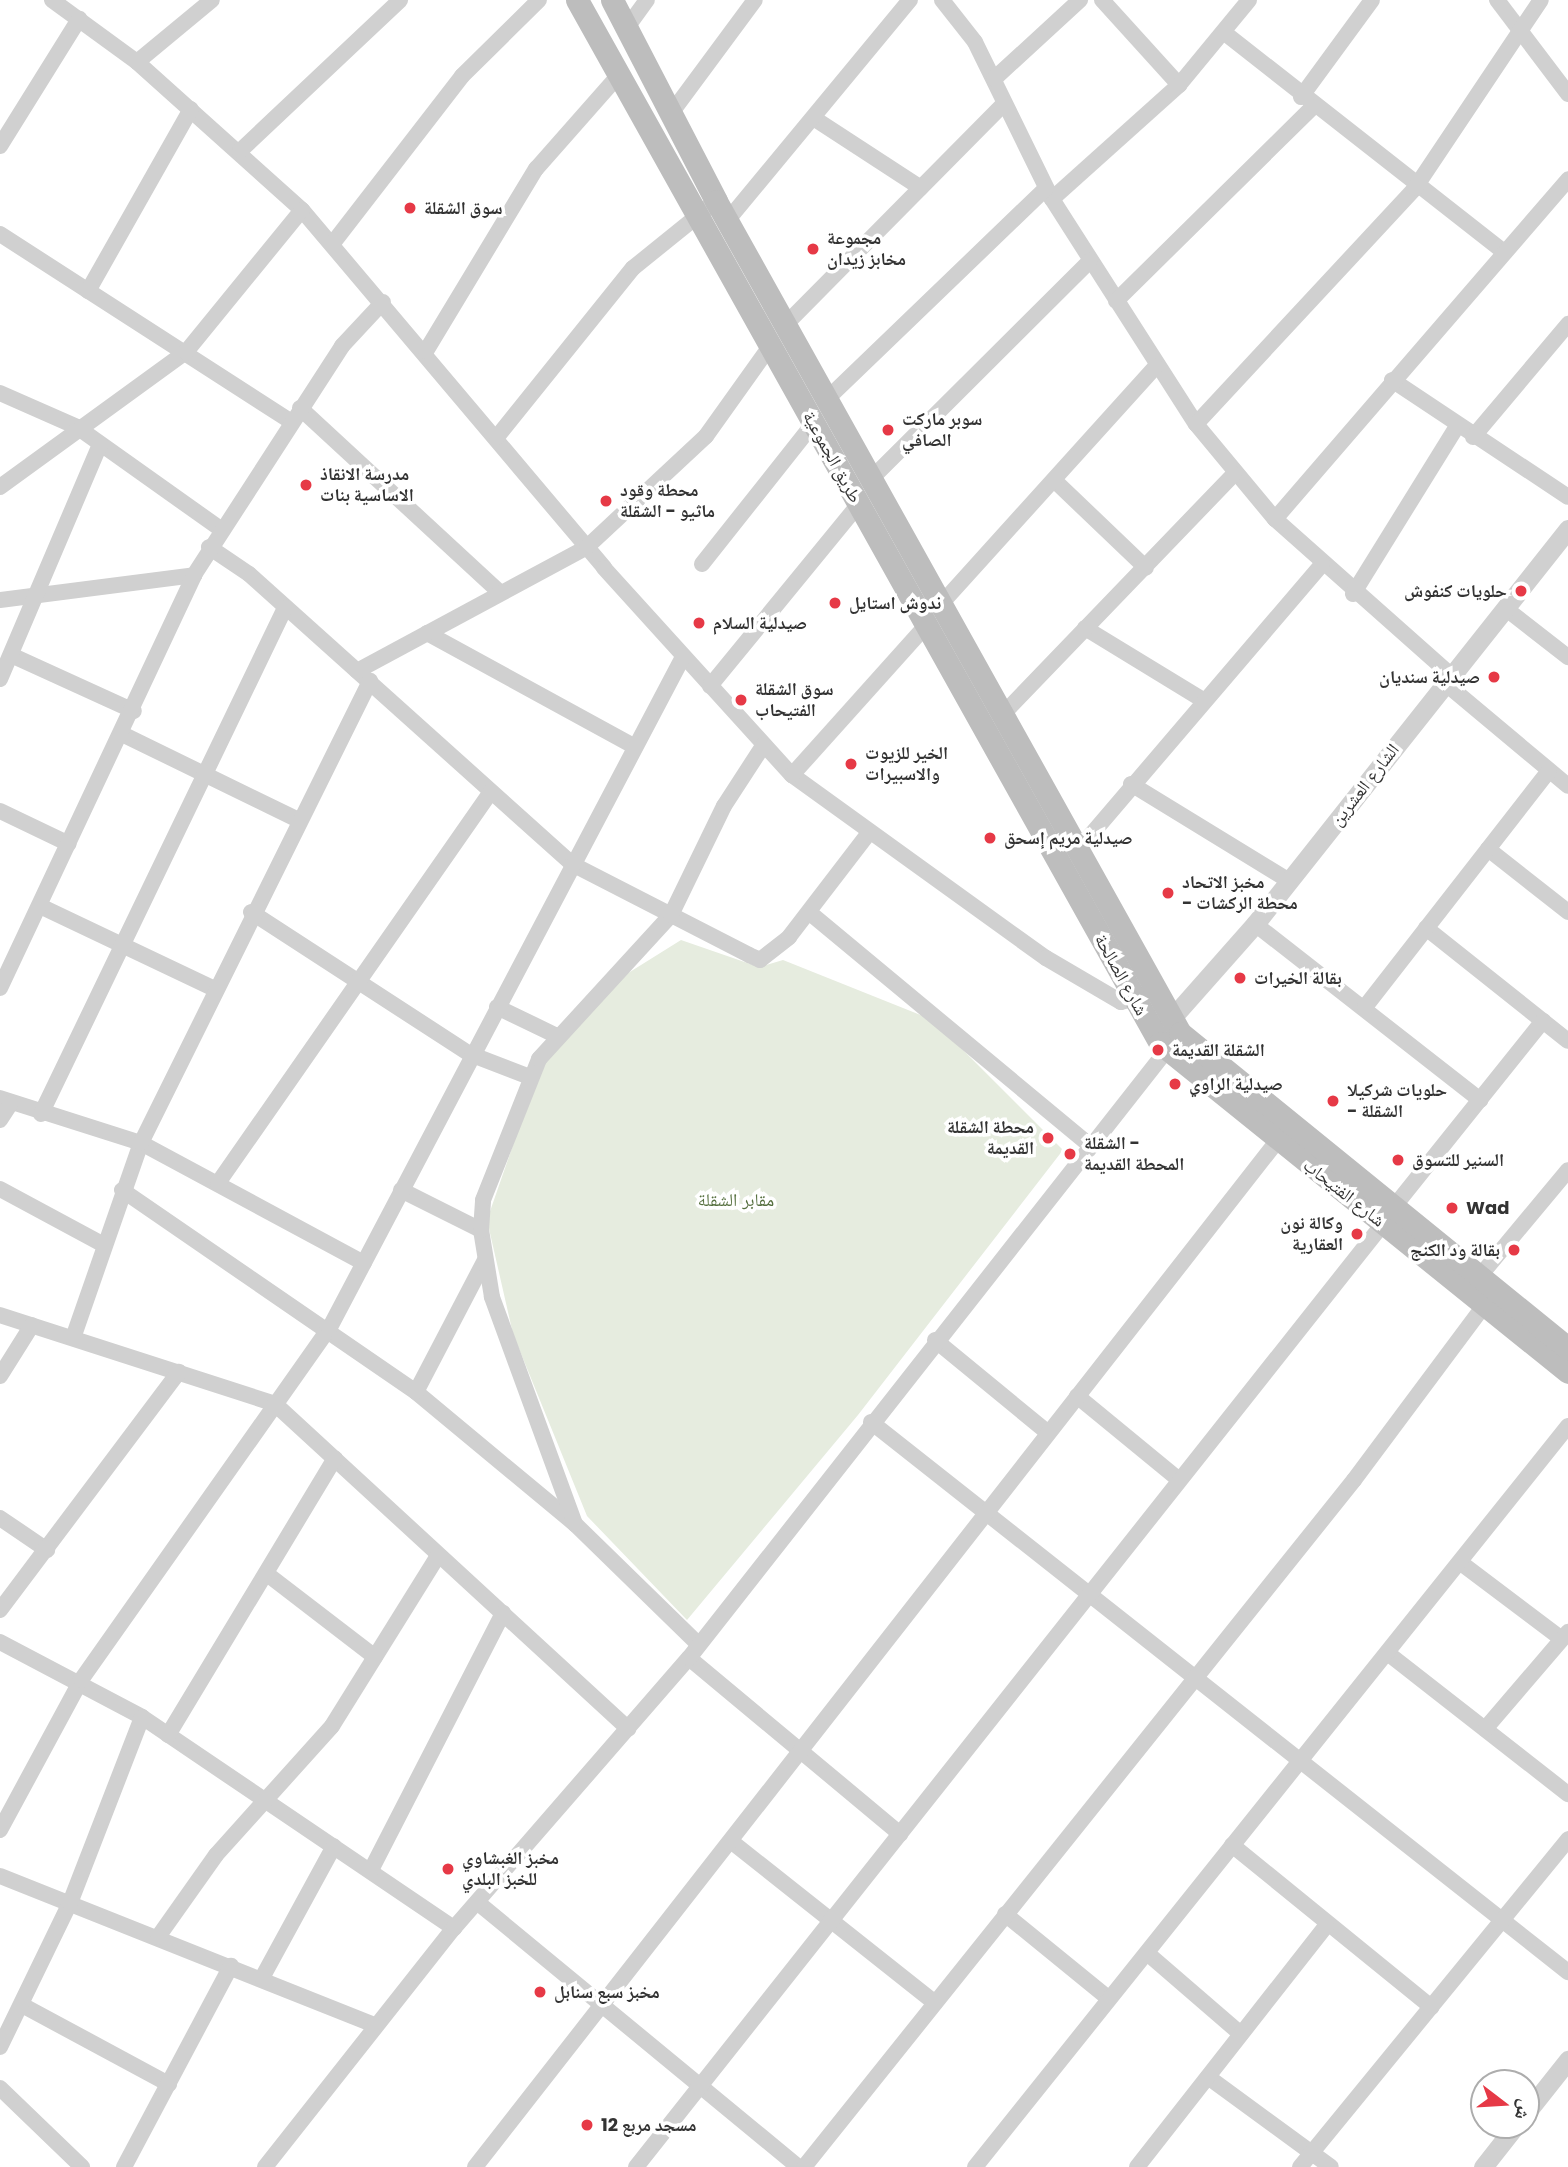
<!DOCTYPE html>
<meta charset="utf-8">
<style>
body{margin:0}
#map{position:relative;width:1568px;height:2167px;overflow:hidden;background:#fff;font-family:Poppins,"Noto Naskh Arabic",sans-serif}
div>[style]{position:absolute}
.green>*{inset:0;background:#e6ecdf}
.minor>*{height:16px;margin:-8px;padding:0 8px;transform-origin:8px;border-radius:8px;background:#d0d0d0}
.tertiary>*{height:19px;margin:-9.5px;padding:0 9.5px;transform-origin:9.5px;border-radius:9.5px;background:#d0d0d0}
.secondary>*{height:23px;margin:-11.5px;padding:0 11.5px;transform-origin:11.5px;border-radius:11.5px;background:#bdbdbd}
.dots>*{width:19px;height:19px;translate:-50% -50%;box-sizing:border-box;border:4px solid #fff;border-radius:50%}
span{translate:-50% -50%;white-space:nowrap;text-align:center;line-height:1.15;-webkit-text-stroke:7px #fff;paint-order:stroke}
.poi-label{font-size:18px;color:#333;font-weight:700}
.left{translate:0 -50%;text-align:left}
.right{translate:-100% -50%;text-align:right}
.street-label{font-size:18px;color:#333}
.park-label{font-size:18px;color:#56703f}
.north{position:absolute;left:1470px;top:2069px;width:70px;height:70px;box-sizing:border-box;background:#fff;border:2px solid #adadad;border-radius:50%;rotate:107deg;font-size:19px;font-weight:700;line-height:28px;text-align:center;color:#333}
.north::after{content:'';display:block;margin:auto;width:24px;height:32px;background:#e63946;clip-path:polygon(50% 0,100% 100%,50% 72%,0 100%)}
</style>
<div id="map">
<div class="green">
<div style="clip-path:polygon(681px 940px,759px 967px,783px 960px,933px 1020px,1063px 1150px,858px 1415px,687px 1620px,587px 1516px,513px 1334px,487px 1220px,547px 1047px,617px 980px)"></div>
</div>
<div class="minor">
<div style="left:52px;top:0;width:105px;rotate:36.1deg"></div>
<div style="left:137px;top:62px;width:222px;rotate:41.9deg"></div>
<div style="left:302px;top:210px;width:468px;rotate:49.8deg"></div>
<div style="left:604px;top:568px;width:280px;rotate:47.8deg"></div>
<div style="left:792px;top:775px;width:313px;rotate:35.8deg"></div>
<div style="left:1046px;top:958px;width:87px;rotate:30.4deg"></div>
<div style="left:1121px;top:1002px;width:24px;rotate:-15deg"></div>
<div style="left:942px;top:0;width:53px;rotate:51.8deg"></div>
<div style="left:975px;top:42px;width:175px;rotate:63.9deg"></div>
<div style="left:1052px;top:199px;width:267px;rotate:57.4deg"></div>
<div style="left:1196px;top:424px;width:124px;rotate:50.3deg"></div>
<div style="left:1275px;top:519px;width:237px;rotate:41.6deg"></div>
<div style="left:1102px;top:0;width:115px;rotate:47.8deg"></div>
<div style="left:1497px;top:0;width:118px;rotate:52.9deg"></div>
<div style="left:628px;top:26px;width:32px;rotate:-54deg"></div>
<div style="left:1226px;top:34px;width:353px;rotate:38.1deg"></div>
<div style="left:137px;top:62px;width:97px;rotate:-39.6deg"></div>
<div style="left:994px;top:79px;width:117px;rotate:-42.6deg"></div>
<div style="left:1301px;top:97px;width:120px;rotate:-53.8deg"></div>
<div style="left:672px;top:112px;width:139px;rotate:-53.5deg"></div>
<div style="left:815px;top:119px;width:126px;rotate:33.1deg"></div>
<div style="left:0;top:146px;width:150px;rotate:-58.1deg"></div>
<div style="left:240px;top:151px;width:220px;rotate:-43.3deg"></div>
<div style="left:1052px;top:199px;width:171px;rotate:-41.9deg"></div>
<div style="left:1179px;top:85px;width:110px;rotate:-50.5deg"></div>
<div style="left:727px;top:221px;width:287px;rotate:-50.4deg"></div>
<div style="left:0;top:234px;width:345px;rotate:32.8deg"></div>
<div style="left:333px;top:243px;width:211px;rotate:-52.3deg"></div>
<div style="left:462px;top:76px;width:108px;rotate:-44.6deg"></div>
<div style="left:88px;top:291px;width:209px;rotate:-60.5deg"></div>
<div style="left:1116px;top:301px;width:276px;rotate:-44.6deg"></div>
<div style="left:786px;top:324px;width:310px;rotate:-45.3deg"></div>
<div style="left:426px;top:351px;width:213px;rotate:-58.9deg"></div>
<div style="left:536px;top:169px;width:124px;rotate:-48.6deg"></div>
<div style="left:1392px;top:380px;width:211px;rotate:33.6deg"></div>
<div style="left:0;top:393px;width:84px;rotate:23.8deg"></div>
<div style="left:77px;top:427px;width:174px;rotate:35.4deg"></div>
<div style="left:827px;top:399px;width:304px;rotate:-43.9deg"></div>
<div style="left:300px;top:408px;width:270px;rotate:42.7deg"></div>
<div style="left:1196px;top:424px;width:322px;rotate:-47.1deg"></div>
<div style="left:1415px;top:188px;width:226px;rotate:-56.2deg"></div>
<div style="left:497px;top:437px;width:217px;rotate:-51.2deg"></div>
<div style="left:633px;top:268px;width:107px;rotate:-38.9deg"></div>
<div style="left:1473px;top:437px;width:148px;rotate:-49.9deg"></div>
<div style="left:872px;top:478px;width:308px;rotate:-44.9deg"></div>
<div style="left:1054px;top:480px;width:127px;rotate:43.7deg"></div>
<div style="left:0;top:487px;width:230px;rotate:-36deg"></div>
<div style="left:186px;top:352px;width:183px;rotate:-50.8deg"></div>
<div style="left:1275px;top:519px;width:449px;rotate:-49.2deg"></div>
<div style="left:209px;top:547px;width:48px;rotate:34deg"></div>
<div style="left:249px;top:574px;width:434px;rotate:41.9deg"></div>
<div style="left:572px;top:864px;width:199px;rotate:27.2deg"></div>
<div style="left:749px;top:955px;width:12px;rotate:24deg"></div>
<div style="left:760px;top:960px;width:37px;rotate:-38deg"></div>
<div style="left:789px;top:937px;width:130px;rotate:-52.5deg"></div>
<div style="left:702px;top:564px;width:179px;rotate:-51.6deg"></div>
<div style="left:1353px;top:594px;width:198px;rotate:-58.2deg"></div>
<div style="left:0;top:600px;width:196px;rotate:-7.3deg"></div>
<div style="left:194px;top:575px;width:273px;rotate:-57.1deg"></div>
<div style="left:342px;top:346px;width:60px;rotate:-47deg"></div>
<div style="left:942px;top:603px;width:319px;rotate:-47.9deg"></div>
<div style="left:1505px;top:608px;width:80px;rotate:37.9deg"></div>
<div style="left:1085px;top:628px;width:138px;rotate:31.4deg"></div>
<div style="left:427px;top:633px;width:237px;rotate:28.7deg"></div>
<div style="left:11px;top:655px;width:135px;rotate:24.5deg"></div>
<div style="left:357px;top:671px;width:261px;rotate:-28.3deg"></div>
<div style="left:587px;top:547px;width:163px;rotate:-43deg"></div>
<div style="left:706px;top:436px;width:112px;rotate:-54.5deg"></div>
<div style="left:0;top:679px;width:255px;rotate:-66.9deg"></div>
<div style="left:1445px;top:683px;width:160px;rotate:39.9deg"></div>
<div style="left:710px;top:686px;width:234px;rotate:-50.7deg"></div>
<div style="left:1005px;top:712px;width:330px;rotate:-46.1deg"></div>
<div style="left:122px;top:734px;width:194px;rotate:26deg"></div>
<div style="left:792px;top:775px;width:199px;rotate:-48.1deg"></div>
<div style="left:1131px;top:784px;width:185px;rotate:31.5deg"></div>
<div style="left:0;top:811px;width:76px;rotate:25.6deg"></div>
<div style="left:1488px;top:849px;width:102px;rotate:38.2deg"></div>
<div style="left:1078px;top:850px;width:376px;rotate:-49.5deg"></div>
<div style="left:40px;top:906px;width:191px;rotate:25.4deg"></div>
<div style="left:251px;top:912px;width:261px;rotate:33deg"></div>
<div style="left:470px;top:1054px;width:64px;rotate:21deg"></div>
<div style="left:810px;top:913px;width:363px;rotate:39.7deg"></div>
<div style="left:1255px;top:924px;width:286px;rotate:38deg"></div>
<div style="left:1426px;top:928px;width:181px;rotate:38.5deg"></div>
<div style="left:0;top:988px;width:456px;rotate:-64.8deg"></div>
<div style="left:497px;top:1007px;width:64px;rotate:25.8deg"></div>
<div style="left:1365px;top:1007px;width:299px;rotate:-52.1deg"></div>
<div style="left:0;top:1098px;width:148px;rotate:17.7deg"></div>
<div style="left:141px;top:1143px;width:253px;rotate:28.3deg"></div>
<div style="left:41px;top:1114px;width:562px;rotate:-64.26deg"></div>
<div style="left:0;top:1120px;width:20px;rotate:-57deg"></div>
<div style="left:218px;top:1183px;width:477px;rotate:-55.1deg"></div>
<div style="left:0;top:1189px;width:116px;rotate:28.3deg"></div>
<div style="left:122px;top:1190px;width:357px;rotate:34.5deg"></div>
<div style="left:416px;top:1392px;width:207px;rotate:39.7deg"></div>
<div style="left:575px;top:1524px;width:173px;rotate:44.3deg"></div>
<div style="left:401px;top:1190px;width:89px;rotate:26.6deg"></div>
<div style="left:1393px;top:1208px;width:240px;rotate:-51.3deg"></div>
<div style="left:1479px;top:1277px;width:139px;rotate:-50.2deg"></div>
<div style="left:0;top:1315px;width:289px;rotate:17.9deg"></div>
<div style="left:275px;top:1404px;width:480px;rotate:42.6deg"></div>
<div style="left:73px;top:1338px;width:207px;rotate:-70.8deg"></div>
<div style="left:141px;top:1143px;width:516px;rotate:-63.63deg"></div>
<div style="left:935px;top:1340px;width:145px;rotate:39.4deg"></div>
<div style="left:0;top:1376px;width:60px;rotate:-57.9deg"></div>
<div style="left:416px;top:1392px;width:149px;rotate:-62.4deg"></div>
<div style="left:1077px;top:1396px;width:129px;rotate:39.4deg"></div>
<div style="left:871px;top:1422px;width:888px;rotate:38.28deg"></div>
<div style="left:0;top:1518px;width:57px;rotate:34.2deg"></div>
<div style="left:575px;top:1524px;width:242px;rotate:-110.1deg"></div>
<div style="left:492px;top:1297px;width:68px;rotate:-99.3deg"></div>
<div style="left:481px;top:1230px;width:30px;rotate:-86deg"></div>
<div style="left:483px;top:1200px;width:152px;rotate:-68.3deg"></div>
<div style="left:539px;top:1059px;width:195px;rotate:-47.5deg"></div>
<div style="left:671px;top:915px;width:121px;rotate:-64.1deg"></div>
<div style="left:724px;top:806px;width:72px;rotate:-57deg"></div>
<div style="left:1461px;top:1563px;width:126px;rotate:37deg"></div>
<div style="left:267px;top:1574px;width:136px;rotate:37.5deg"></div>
<div style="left:0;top:1610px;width:298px;rotate:-53.1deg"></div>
<div style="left:0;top:1642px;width:161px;rotate:27.8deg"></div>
<div style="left:142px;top:1717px;width:377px;rotate:34.1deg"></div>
<div style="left:1390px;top:1655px;width:226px;rotate:38deg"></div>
<div style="left:689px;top:1658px;width:275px;rotate:39.8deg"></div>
<div style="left:1485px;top:1729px;width:128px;rotate:-49.4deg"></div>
<div style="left:168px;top:1735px;width:323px;rotate:-58.9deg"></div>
<div style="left:0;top:1830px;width:170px;rotate:-61.6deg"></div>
<div style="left:81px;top:1680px;width:430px;rotate:-54.8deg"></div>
<div style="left:329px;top:1329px;width:760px;rotate:-62.22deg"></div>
<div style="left:732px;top:1842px;width:259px;rotate:38.4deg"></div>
<div style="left:1232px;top:1845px;width:257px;rotate:39.1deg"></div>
<div style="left:371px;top:1870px;width:289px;rotate:-62.8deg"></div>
<div style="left:0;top:1876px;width:404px;rotate:21.7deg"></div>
<div style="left:477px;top:1902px;width:416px;rotate:39.5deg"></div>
<div style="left:1005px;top:1914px;width:133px;rotate:39.2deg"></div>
<div style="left:158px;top:1937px;width:100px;rotate:-54.7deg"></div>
<div style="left:216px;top:1855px;width:173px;rotate:-48deg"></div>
<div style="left:332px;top:1726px;width:200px;rotate:-58.1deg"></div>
<div style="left:1147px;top:1953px;width:124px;rotate:40.8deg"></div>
<div style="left:262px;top:1978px;width:150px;rotate:-61.4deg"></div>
<div style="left:22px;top:2005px;width:167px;rotate:28.3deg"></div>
<div style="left:0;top:2047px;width:160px;rotate:-64.1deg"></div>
<div style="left:70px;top:1903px;width:199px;rotate:-68.8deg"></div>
<div style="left:1208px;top:2077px;width:152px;rotate:36.2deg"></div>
<div style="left:0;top:2088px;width:114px;rotate:43.9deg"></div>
<div style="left:124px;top:2167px;width:228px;rotate:-62deg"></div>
<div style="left:265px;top:2167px;width:305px;rotate:-51.7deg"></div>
<div style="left:454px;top:1928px;width:358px;rotate:-49deg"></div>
<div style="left:689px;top:1658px;width:783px;rotate:-51.84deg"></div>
<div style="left:475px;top:2167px;width:1304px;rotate:-51.98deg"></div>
<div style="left:636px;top:2167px;width:1203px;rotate:-51.62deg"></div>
<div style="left:804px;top:2167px;width:880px;rotate:-51.32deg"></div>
<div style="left:1354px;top:1480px;width:219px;rotate:-53.3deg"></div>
<div style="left:975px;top:2167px;width:949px;rotate:-51.33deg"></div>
<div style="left:1137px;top:2167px;width:306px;rotate:-51.9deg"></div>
<div style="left:1300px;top:2167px;width:424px;rotate:-50.7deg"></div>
</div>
<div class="tertiary">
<div style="left:1163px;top:1028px;width:139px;rotate:-48.5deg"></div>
<div style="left:1255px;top:924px;width:504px;rotate:-51.61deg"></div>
<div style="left:1526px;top:2113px;width:68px;rotate:-51.6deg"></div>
<div style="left:1483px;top:2167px;width:53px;rotate:-51.8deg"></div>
</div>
<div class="secondary">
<div style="left:577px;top:0;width:1195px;rotate:60.8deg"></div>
<div style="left:1160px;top:1043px;width:524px;rotate:38.88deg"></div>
<div style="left:612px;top:0;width:226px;rotate:62.6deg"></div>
<div style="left:716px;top:201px;width:953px;rotate:60.85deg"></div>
<div style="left:1180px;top:1033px;width:500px;rotate:39.1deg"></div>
</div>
<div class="dots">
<div style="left:410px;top:208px;background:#e63946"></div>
<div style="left:813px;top:249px;background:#e63946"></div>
<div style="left:888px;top:430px;background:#e63946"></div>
<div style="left:306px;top:485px;background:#e63946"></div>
<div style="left:606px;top:501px;background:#e63946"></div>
<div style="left:1521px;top:591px;background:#e63946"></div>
<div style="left:835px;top:603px;background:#e63946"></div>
<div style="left:699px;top:623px;background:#e63946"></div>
<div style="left:1494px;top:677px;background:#e63946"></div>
<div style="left:741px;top:700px;background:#e63946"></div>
<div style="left:851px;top:764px;background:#e63946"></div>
<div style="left:990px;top:838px;background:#e63946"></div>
<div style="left:1168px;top:893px;background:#e63946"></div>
<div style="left:1240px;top:978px;background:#e63946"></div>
<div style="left:1158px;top:1050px;background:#e63946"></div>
<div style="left:1175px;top:1084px;background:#e63946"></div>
<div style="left:1333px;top:1101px;background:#e63946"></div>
<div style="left:1048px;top:1138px;background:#e63946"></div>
<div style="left:1070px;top:1154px;background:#e63946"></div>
<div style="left:1398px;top:1160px;background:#e63946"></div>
<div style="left:1452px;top:1208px;background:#e63946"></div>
<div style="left:1357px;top:1234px;background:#e63946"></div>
<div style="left:1514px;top:1250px;background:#e63946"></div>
<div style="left:448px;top:1869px;background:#e63946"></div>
<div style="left:540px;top:1992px;background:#e63946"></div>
<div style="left:587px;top:2125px;background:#e63946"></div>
</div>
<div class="poi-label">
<span class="left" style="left:424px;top:208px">سوق الشقلة</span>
<span class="left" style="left:827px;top:249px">مجموعة<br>مخابز زيدان</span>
<span class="left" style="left:902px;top:430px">سوبر ماركت<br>الصافي</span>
<span class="left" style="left:320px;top:485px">مدرسة الانقاذ<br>الاساسية بنات</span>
<span class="left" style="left:620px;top:501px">محطة وقود<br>ماثيو - الشقلة</span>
<span class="right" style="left:1507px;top:591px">حلويات كنفوش</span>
<span class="left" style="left:849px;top:603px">ندوش استايل</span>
<span class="left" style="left:713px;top:623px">صيدلية السلام</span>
<span class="right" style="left:1480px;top:677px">صيدلية سنديان</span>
<span class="left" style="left:755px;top:700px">سوق الشقلة<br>الفتيحاب</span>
<span class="left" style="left:865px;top:764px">الخير للزيوت<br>والاسبيرات</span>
<span class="left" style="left:1004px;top:838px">صيدلية مريم إسحق</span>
<span class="left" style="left:1182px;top:893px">مخبز الاتحاد<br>- محطة الركشات</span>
<span class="left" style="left:1254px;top:978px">بقالة الخيرات</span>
<span class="left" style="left:1172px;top:1050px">الشقلة القديمة</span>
<span class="left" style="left:1189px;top:1084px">صيدلية الراوي</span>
<span class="left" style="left:1347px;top:1101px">حلويات شركيلا<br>- الشقلة</span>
<span class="right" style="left:1034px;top:1138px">محطة الشقلة<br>القديمة</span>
<span class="left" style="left:1084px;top:1154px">الشقلة -<br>المحطة القديمة</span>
<span class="left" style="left:1412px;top:1160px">السنير للتسوق</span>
<span class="left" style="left:1466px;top:1208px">Wad</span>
<span class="right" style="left:1343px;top:1234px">وكالة نون<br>العقارية</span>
<span class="right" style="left:1500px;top:1250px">بقالة ود الكنج</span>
<span class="left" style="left:462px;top:1869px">مخبز الغبشاوي<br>للخبز البلدي</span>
<span class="left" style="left:554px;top:1992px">مخبز سبع سنابل</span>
<span class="left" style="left:601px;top:2125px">مسجد مربع 12</span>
</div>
<div class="street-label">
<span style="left:832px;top:457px;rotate:61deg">طريق الجموعية</span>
<span style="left:1365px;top:785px;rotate:-52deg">الشارع العشرين</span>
<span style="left:1121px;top:975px;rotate:61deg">شارع الصالحة</span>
<span style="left:1344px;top:1193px;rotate:38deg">شارع الفتيحاب</span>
</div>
<div class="park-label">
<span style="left:736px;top:1200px">مقابر الشقلة</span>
</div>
<div class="north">ش</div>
</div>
